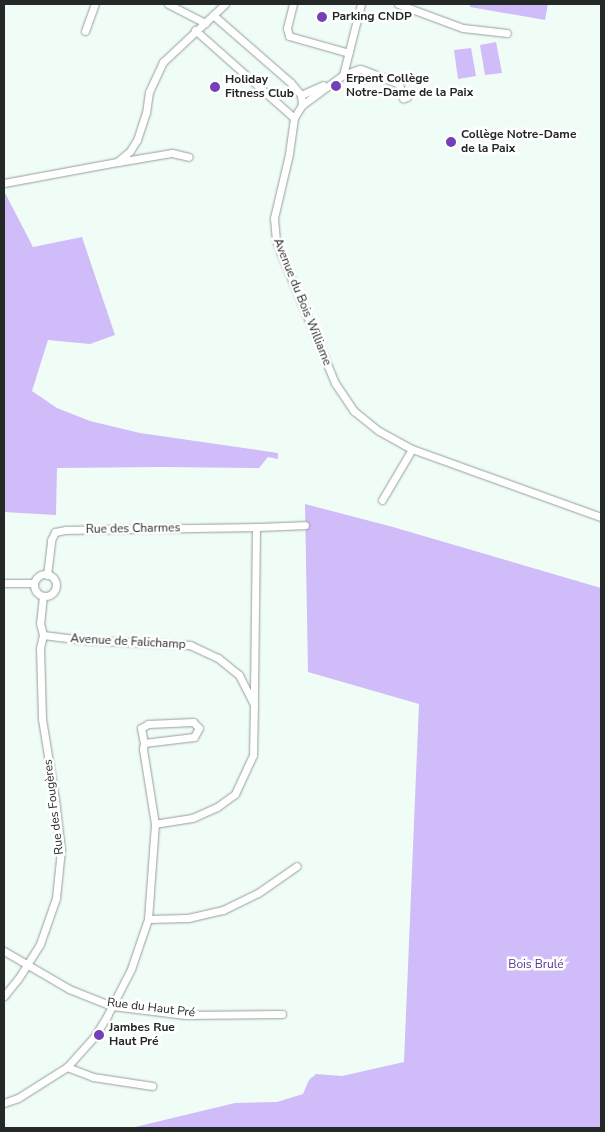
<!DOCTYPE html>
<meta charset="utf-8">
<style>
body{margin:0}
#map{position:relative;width:605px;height:1132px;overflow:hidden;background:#f0fdf6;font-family:"Nunito Sans",sans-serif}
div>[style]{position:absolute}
.green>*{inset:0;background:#d0bcf8}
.roads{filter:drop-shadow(0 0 1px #94a099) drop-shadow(0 0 1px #94a099)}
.street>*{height:7px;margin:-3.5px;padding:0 3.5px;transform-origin:3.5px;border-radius:3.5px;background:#fff}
.street>.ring{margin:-3.5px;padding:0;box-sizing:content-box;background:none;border:7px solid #fff;border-radius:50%}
.dots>*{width:14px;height:14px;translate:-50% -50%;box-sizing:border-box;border:2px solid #fff;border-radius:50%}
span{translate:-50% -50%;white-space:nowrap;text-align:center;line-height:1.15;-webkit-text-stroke:5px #fff;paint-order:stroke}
.poi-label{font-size:12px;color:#242826;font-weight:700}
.left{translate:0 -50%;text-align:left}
.street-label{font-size:12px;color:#242826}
.park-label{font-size:12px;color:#59328d}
.frame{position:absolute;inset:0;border:5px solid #242826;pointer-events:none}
</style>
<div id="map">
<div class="green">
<div style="clip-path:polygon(470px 4px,548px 4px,545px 20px,470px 7px)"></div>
<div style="clip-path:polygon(496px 42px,502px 73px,485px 75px,480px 45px)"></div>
<div style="clip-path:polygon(471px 48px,476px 76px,458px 79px,454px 50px)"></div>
<div style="clip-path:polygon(4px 191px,33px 247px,82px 237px,115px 335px,90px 344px,48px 340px,32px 391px,57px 408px,90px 421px,140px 433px,278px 453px,278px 459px,268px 457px,259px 468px,161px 467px,57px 468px,56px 515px,4px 512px)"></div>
<div style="clip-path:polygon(305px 504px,393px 527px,601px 588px,601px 1128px,131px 1128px,235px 1103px,277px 1102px,303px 1094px,309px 1080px,316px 1074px,342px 1076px,404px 1062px,419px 704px,308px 672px)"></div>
</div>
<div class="roads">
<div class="street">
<div style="left:168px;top:4px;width:42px;rotate:27.2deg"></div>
<div style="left:293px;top:4px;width:25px;rotate:104deg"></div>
<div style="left:287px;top:28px;width:8px;rotate:76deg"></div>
<div style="left:289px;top:36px;width:62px;rotate:15.8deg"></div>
<div style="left:398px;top:4px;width:69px;rotate:20.3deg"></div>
<div style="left:463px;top:28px;width:44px;rotate:6.5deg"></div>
<div style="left:213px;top:15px;width:103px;rotate:41.1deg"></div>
<div style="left:291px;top:83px;width:16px;rotate:50deg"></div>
<div style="left:301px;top:95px;width:10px;rotate:84deg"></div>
<div style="left:195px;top:30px;width:132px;rotate:41.6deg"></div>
<div style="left:85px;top:31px;width:29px;rotate:-70deg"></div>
<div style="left:359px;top:69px;width:17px;rotate:159deg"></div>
<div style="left:343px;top:75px;width:51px;rotate:143.8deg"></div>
<div style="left:302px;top:105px;width:15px;rotate:122deg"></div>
<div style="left:294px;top:118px;width:36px;rotate:98deg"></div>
<div style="left:289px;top:154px;width:66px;rotate:103.2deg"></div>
<div style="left:274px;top:218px;width:22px;rotate:85deg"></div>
<div style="left:276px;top:240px;width:15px;rotate:70deg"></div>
<div style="left:281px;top:254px;width:140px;rotate:67.3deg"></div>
<div style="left:335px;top:383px;width:34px;rotate:56deg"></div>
<div style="left:354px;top:411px;width:32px;rotate:39deg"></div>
<div style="left:379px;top:431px;width:38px;rotate:29deg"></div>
<div style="left:412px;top:449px;width:201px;rotate:19.8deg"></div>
<div style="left:361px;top:69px;width:41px;rotate:21.5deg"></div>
<div style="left:399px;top:84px;width:15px;rotate:74deg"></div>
<div style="left:403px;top:98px;width:4px;rotate:-14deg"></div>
<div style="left:343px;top:75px;width:73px;rotate:-75.8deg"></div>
<div style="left:301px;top:95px;width:24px;rotate:-24deg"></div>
<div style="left:118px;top:162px;width:55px;rotate:-9.5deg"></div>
<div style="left:172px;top:153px;width:17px;rotate:13deg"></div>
<div style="left:4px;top:183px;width:115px;rotate:-10.5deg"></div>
<div style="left:117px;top:162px;width:17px;rotate:-40deg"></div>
<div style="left:130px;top:151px;width:13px;rotate:-58deg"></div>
<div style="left:137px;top:140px;width:28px;rotate:-72deg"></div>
<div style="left:146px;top:113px;width:21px;rotate:-82deg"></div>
<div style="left:149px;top:92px;width:33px;rotate:-65deg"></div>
<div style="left:163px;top:62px;width:85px;rotate:-43.1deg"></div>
<div style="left:382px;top:500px;width:59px;rotate:-59.5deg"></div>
<div style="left:256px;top:527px;width:49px;rotate:-2.3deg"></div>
<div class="ring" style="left:34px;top:574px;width:15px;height:15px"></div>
<div style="left:47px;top:575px;width:35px;rotate:-83deg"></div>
<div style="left:51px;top:540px;width:9px;rotate:-63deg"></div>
<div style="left:55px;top:532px;width:10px;rotate:-11deg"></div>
<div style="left:65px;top:530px;width:191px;rotate:-0.9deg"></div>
<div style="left:256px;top:527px;width:174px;rotate:90.7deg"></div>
<div style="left:4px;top:583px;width:30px"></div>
<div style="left:43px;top:596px;width:27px;rotate:96deg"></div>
<div style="left:40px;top:623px;width:12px;rotate:76deg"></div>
<div style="left:43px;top:635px;width:40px;rotate:7.1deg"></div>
<div style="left:83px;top:640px;width:107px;rotate:2.7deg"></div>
<div style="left:190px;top:645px;width:31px;rotate:25deg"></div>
<div style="left:218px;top:658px;width:27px;rotate:39deg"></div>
<div style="left:239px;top:675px;width:33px;rotate:63deg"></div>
<div style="left:254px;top:704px;width:51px;rotate:91.1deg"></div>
<div style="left:253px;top:755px;width:43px;rotate:114.8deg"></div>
<div style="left:235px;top:794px;width:22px;rotate:144deg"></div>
<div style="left:217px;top:807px;width:27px;rotate:156deg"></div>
<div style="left:192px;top:818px;width:37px;rotate:171deg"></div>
<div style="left:148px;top:919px;width:40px;rotate:-1.4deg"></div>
<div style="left:188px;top:918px;width:36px;rotate:-13deg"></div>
<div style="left:223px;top:910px;width:39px;rotate:-26deg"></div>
<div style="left:258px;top:893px;width:47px;rotate:-34.7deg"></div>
<div style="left:4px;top:951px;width:75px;rotate:30.3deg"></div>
<div style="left:69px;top:989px;width:46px;rotate:21.6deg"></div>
<div style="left:112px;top:1006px;width:74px;rotate:7deg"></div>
<div style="left:185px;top:1015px;width:97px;rotate:-0.6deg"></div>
<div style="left:4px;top:996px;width:22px;rotate:-51deg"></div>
<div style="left:18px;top:979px;width:41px;rotate:-57.8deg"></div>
<div style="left:40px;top:944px;width:49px;rotate:-70.8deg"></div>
<div style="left:56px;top:898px;width:48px;rotate:-84.1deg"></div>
<div style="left:61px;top:850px;width:51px;rotate:-96.7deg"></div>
<div style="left:55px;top:799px;width:81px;rotate:-99.2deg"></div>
<div style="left:42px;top:719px;width:71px;rotate:-91.6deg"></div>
<div style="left:40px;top:648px;width:13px;rotate:-77deg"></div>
<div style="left:67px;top:1067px;width:28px;rotate:21deg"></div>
<div style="left:93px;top:1077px;width:60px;rotate:8.7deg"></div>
<div style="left:4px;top:1103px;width:15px;rotate:-20deg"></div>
<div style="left:18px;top:1098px;width:58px;rotate:-32.3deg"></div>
<div style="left:67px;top:1067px;width:40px;rotate:-48deg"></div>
<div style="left:94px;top:1037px;width:25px;rotate:-58deg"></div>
<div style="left:107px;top:1016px;width:53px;rotate:-62.9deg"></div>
<div style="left:131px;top:969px;width:53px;rotate:-71.2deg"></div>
<div style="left:148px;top:919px;width:95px;rotate:-85.8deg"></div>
<div style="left:155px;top:824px;width:76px;rotate:-99.1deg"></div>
<div style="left:143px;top:749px;width:6px;rotate:-81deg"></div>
<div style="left:144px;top:743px;width:50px;rotate:-6.8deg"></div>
<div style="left:194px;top:737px;width:10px;rotate:-61deg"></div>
<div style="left:199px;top:728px;width:8px;rotate:-135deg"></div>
<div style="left:193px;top:722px;width:45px;rotate:177.5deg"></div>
<div style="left:148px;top:724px;width:8px;rotate:150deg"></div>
<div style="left:141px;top:728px;width:15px;rotate:79deg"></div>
</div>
</div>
<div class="dots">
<div style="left:322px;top:17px;background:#7440b7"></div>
<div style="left:336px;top:86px;background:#7440b7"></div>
<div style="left:215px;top:87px;background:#7440b7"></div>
<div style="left:451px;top:142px;background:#7440b7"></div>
<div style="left:99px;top:1035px;background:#7440b7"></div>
</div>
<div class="poi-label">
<span class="left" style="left:332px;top:17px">Parking CNDP</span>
<span class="left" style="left:346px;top:86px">Erpent Collège<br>Notre-Dame de la Paix</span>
<span class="left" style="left:225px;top:87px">Holiday<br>Fitness Club</span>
<span class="left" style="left:461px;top:142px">Collège Notre-Dame<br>de la Paix</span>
<span class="left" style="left:109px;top:1035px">Jambes Rue<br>Haut Pré</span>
</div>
<div class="street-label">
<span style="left:302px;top:302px;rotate:68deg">Avenue du Bois Williame</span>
<span style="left:133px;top:529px;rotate:-1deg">Rue des Charmes</span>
<span style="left:128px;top:642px;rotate:3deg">Avenue de Falichamp</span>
<span style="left:54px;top:807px;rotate:-97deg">Rue des Fougères</span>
<span style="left:151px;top:1008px;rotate:7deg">Rue du Haut Pré</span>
</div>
<div class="park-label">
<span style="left:536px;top:965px">Bois Brulé</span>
</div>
<div class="frame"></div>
</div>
